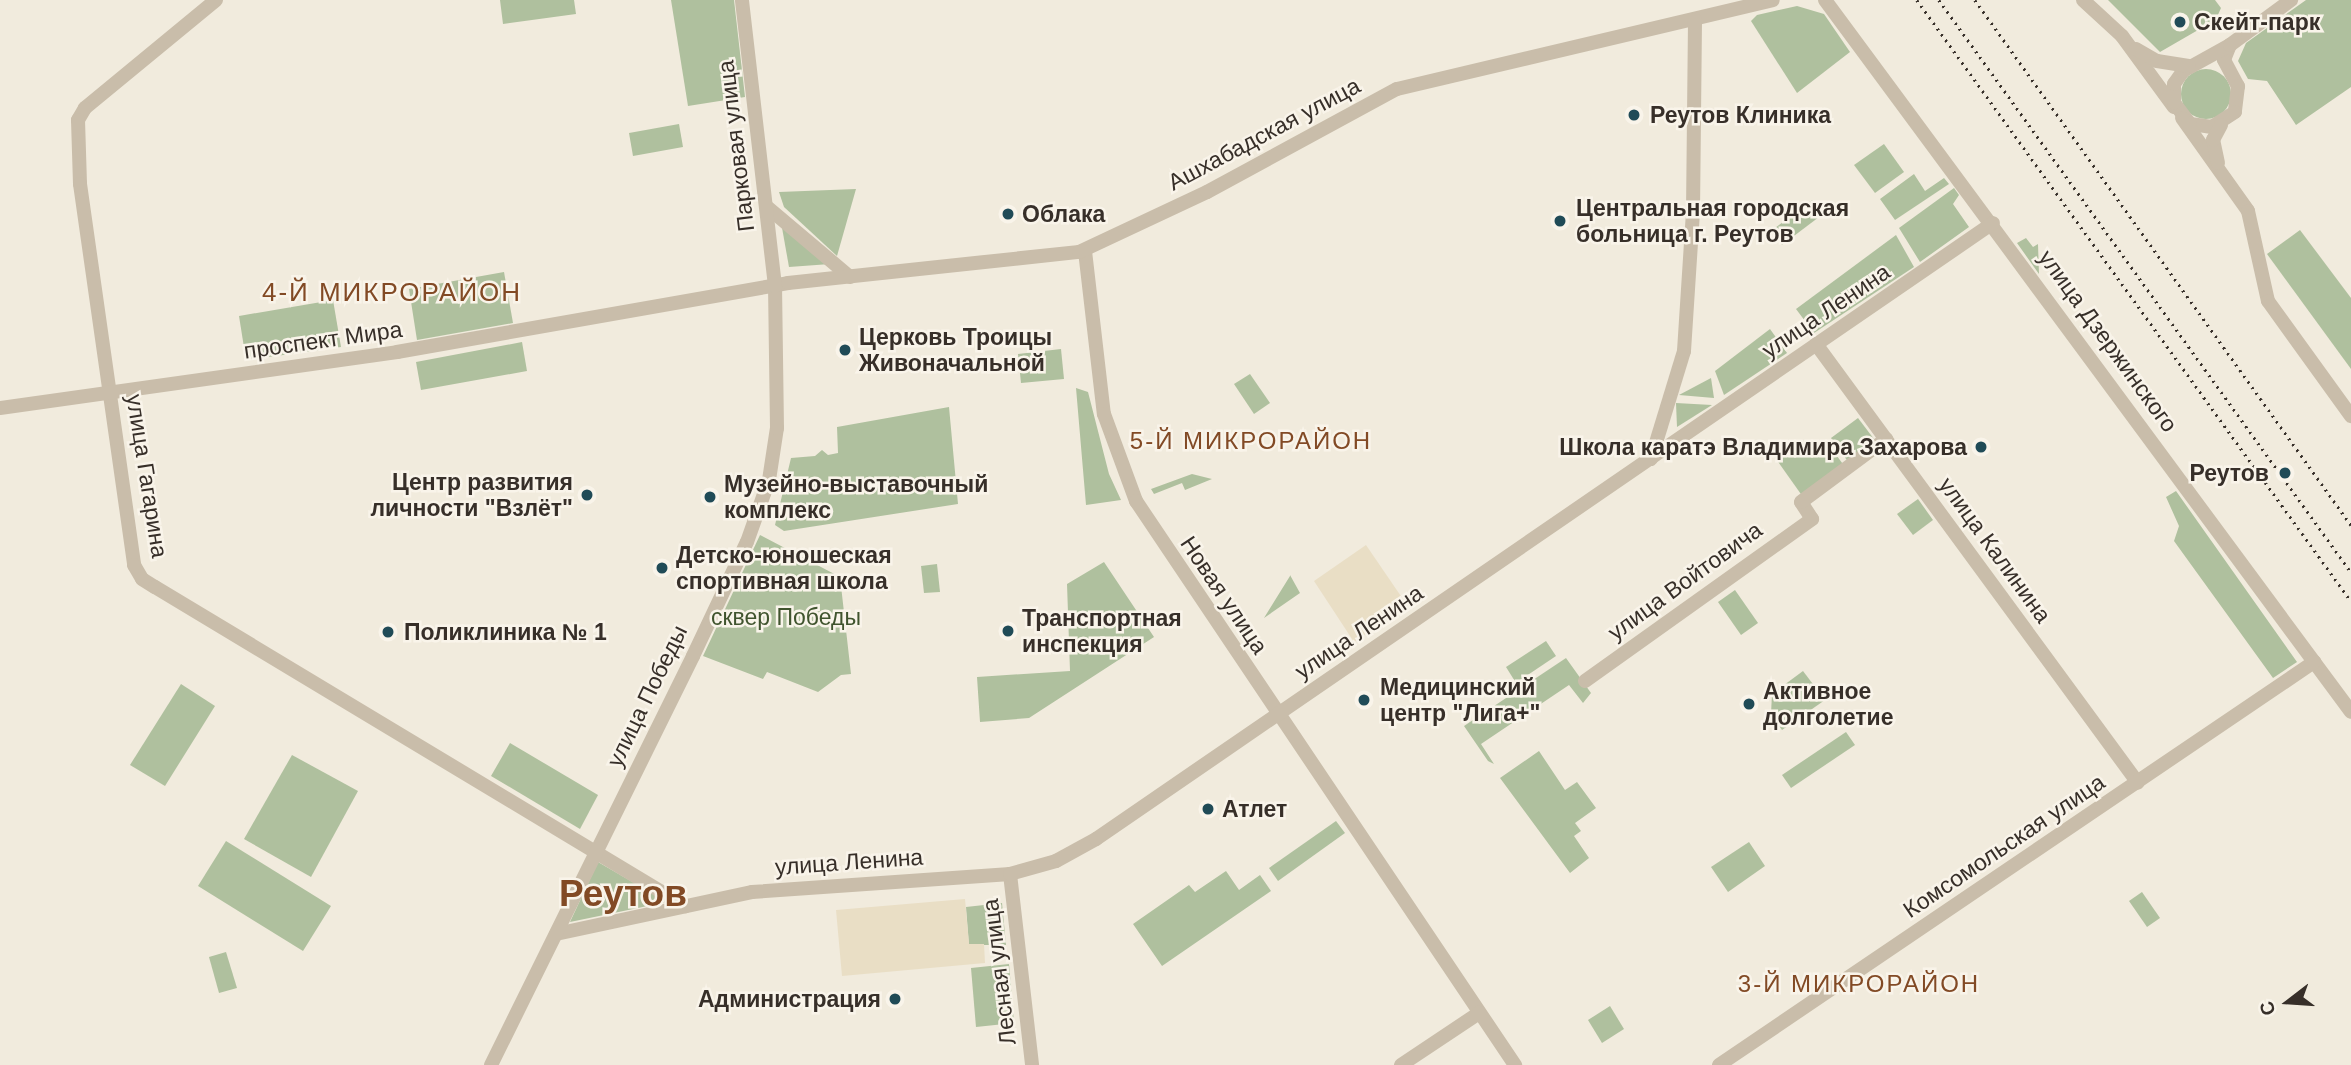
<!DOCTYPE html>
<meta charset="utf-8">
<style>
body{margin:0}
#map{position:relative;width:2351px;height:1065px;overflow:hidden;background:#f1ebdd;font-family:Helvetica,sans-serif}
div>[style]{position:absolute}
.green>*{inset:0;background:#afc09e}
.round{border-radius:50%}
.plaza>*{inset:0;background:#e9dec5}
.minor>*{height:14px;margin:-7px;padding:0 7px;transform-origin:7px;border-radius:7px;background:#c9bdaa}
.rail>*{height:2.5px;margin-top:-1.25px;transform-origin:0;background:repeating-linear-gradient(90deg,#372f29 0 2px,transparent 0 7px)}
.dots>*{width:19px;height:19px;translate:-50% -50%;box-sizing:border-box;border:4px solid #f9f4ea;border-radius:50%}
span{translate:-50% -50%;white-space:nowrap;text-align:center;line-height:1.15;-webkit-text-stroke:5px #f9f4ea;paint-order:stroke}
.poi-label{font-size:23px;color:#372f29;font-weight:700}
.left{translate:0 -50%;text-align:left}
.right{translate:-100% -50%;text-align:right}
.street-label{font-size:23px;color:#372f29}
.park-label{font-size:23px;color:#40542e}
.neighbourhood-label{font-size:24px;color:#824a25;letter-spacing:2px}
.quarter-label{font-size:26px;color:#824a25;letter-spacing:2px}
.town-label{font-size:37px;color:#824a25;font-weight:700}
.north{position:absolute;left:2253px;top:967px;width:70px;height:70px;-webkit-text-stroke:5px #f9f4ea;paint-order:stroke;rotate:253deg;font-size:19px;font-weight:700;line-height:28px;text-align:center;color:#372f29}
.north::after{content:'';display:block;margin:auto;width:24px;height:32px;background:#372f29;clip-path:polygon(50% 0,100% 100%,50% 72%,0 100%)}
</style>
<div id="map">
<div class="green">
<div style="clip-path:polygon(500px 0,574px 0,576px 14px,503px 24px)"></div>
<div style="clip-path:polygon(671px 0,734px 0,745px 97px,688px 106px)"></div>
<div style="clip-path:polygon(2108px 0,2215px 0,2221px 8px,2213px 26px,2205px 26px,2160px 52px)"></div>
<div style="clip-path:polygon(2306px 0,2351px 0,2351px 87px,2296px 125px,2267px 81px,2248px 79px,2238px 61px,2246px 43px)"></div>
<div style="clip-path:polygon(1797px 6px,1824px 14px,1850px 52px,1797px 93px,1751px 21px,1757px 15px)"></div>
<div class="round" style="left:2181px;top:69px;width:50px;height:50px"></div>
<div style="clip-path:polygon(679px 124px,683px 147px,633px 156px,629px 133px)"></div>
<div style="clip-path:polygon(1884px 144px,1904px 172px,1875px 193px,1854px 165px)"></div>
<div style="clip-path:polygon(1914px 174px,1925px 191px,1944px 178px,1949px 184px,1895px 220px,1880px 199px)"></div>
<div style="clip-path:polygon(1954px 188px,1959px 195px,1953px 204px,1969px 227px,1920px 262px,1899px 228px)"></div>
<div style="clip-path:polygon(856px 189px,837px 256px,784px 207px,779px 192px)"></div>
<div style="clip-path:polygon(1812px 200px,1823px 214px,1782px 245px,1771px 231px)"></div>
<div style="clip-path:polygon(781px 222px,830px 264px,789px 267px)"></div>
<div style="clip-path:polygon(2300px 230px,2351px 298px,2351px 369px,2267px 254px)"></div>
<div style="clip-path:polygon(1896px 235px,1914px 267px,1814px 333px,1796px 309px)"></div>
<div style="clip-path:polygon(2026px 238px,2033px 247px,2038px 244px,2039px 274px,2017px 243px)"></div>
<div style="clip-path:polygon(504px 272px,513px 323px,417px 340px,409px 289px)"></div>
<div style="clip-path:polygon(333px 300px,341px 347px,246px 360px,239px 316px)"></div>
<div style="clip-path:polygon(1770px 329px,1787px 353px,1724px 395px,1715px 371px)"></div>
<div style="clip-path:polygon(522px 342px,527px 371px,421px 390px,416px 362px)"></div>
<div style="clip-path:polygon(1061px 349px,1064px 379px,1021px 383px,1018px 354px)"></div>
<div style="clip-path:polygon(1250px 374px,1270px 403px,1254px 414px,1234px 384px)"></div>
<div style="clip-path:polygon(1711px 378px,1714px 398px,1679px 395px)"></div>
<div style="clip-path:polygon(1076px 388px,1088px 392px,1109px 474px,1121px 500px,1086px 505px)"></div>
<div style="clip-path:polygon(1676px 403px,1712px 405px,1677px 427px)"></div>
<div style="clip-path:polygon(949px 407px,958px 504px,784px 531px,775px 525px,791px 458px,815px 456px,822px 450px,828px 455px,838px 453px,837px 427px)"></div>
<div style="clip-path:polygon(1858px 418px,1877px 443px,1849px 463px,1831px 438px)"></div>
<div style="clip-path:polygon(1826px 441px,1845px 467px,1803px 497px,1774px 456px,1782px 450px)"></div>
<div style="clip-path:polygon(1192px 474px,1212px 479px,1185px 490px,1182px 483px,1154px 494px,1151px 489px)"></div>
<div style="clip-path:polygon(2176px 491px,2297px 662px,2273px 678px,2174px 541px,2179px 526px,2166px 497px)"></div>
<div style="clip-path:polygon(1918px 499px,1933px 520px,1913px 535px,1897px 514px)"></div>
<div style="clip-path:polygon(760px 535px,840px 577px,851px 674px,841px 675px,818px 692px,767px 672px,763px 679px,703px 656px)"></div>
<div style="clip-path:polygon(1104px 562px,1154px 637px,1029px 718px,980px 722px,977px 677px,1070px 671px,1067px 584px)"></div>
<div style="clip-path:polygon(937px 564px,940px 592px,924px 593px,921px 566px)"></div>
<div style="clip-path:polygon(1290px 575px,1300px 593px,1264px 618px,1290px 576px)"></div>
<div style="clip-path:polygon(1735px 590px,1758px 623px,1741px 635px,1718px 602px)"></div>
<div style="clip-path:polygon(1546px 641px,1556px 656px,1516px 683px,1506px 667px)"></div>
<div style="clip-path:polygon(1566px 658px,1591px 693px,1583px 703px,1569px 685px,1481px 744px,1494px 764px,1488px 761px,1464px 726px)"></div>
<div style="clip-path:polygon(1803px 671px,1825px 700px,1782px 730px,1771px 714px,1772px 694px)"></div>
<div style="clip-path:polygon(181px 684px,215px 706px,165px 786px,130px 765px)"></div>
<div style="clip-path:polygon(1846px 732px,1855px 745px,1791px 788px,1782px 775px)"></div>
<div style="clip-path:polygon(510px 743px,598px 795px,580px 829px,491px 776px)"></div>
<div style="clip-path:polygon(1539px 751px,1565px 790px,1577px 782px,1596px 808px,1575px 823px,1581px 831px,1574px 836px,1589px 858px,1570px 873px,1500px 778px)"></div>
<div style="clip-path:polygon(292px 755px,358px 791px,311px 877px,244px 839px)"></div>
<div style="clip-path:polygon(1336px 821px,1345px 833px,1278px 881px,1269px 868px)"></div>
<div style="clip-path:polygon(226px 841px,331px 906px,303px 951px,198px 886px)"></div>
<div style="clip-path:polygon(1749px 842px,1765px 866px,1728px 892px,1711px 867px)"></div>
<div style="clip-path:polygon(598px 862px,667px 902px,570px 922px)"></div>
<div style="clip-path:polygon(1226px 871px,1239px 890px,1260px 875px,1271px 891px,1162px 966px,1133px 924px,1189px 885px,1195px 892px)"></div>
<div style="clip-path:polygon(2142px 892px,2160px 918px,2147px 927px,2129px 901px)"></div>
<div style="clip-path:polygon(1002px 903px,1006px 945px,969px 945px,966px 907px)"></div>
<div style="clip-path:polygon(226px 952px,237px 988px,219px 993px,209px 957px)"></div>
<div style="clip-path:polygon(1009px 964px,1014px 1023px,976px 1027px,971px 968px)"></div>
<div style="clip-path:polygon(1610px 1006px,1624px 1029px,1602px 1043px,1588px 1020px)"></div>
</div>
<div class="plaza">
<div style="clip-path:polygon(1366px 545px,1407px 605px,1354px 642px,1314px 581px)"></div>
<div style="clip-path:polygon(965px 899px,969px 944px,984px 944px,985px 963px,842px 976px,836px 910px)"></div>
</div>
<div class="minor">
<div style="left:216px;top:0;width:170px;rotate:140.5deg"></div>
<div style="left:85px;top:108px;width:14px;rotate:120deg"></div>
<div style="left:78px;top:120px;width:64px;rotate:88.2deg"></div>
<div style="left:80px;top:184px;width:385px;rotate:81.9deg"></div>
<div style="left:134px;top:565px;width:16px;rotate:60deg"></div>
<div style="left:142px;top:579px;width:15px;rotate:32deg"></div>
<div style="left:155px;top:587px;width:619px;rotate:31.04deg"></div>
<div style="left:1825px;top:0;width:885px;rotate:53.54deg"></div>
<div style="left:2083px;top:0;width:53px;rotate:42.7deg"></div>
<div style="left:2122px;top:36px;width:88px;rotate:53.8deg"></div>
<div style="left:2230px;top:45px;width:16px;rotate:112deg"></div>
<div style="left:2224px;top:60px;width:30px;rotate:62deg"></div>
<div style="left:2238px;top:86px;width:26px;rotate:97deg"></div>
<div style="left:2235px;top:112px;width:27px;rotate:147deg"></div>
<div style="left:2212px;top:127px;width:22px;rotate:-172deg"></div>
<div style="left:2190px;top:124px;width:26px;rotate:-127deg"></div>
<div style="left:2174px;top:103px;width:19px;rotate:-90deg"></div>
<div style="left:2174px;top:84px;width:16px;rotate:-55deg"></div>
<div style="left:2183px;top:71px;width:54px;rotate:-29deg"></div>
<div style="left:2230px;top:45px;width:76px;rotate:-36.4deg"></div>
<div style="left:2136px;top:49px;width:24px;rotate:30deg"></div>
<div style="left:2157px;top:61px;width:32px;rotate:9deg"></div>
<div style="left:2182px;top:118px;width:114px;rotate:54.6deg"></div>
<div style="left:2248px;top:211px;width:92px;rotate:77.5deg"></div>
<div style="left:2268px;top:301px;width:142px;rotate:54.2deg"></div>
<div style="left:2218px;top:163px;width:24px;rotate:-102deg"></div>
<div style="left:2213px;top:140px;width:17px;rotate:-62deg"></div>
<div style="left:766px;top:206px;width:110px;rotate:40.2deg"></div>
<div style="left:1085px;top:251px;width:164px;rotate:83.4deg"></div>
<div style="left:1104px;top:414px;width:93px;rotate:69.8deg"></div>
<div style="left:1136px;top:501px;width:680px;rotate:56.1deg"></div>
<div style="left:1816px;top:344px;width:544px;rotate:53.74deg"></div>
<div style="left:0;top:408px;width:401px;rotate:-8deg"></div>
<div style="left:397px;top:352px;width:397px;rotate:-10deg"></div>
<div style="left:788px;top:283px;width:293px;rotate:-6.1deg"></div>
<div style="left:1079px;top:252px;width:141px;rotate:-25.1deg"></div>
<div style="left:1207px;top:192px;width:216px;rotate:-28.5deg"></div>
<div style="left:1397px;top:89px;width:386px;rotate:-13.3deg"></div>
<div style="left:1651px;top:459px;width:113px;rotate:-73deg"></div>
<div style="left:1684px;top:351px;width:139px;rotate:-86.3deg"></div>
<div style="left:1693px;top:212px;width:192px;rotate:-89.4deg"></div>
<div style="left:1585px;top:681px;width:279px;rotate:-35.5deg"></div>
<div style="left:1812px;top:519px;width:20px;rotate:-123deg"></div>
<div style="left:1801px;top:502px;width:106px;rotate:-36.5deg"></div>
<div style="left:1010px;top:874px;width:192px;rotate:83.4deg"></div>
<div style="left:556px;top:934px;width:200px;rotate:-12.1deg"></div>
<div style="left:752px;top:892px;width:259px;rotate:-4deg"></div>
<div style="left:1010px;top:874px;width:48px;rotate:-15.8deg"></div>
<div style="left:1056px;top:861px;width:46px;rotate:-28.8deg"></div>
<div style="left:1096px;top:839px;width:1088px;rotate:-34.48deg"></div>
<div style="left:491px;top:1065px;width:456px;rotate:-63.7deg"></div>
<div style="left:693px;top:656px;width:126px;rotate:-64.7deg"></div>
<div style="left:747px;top:542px;width:66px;rotate:-70.5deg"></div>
<div style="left:769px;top:480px;width:53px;rotate:-81.3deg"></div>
<div style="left:777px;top:428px;width:142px;rotate:-90.8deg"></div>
<div style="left:775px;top:286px;width:288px;rotate:-96.6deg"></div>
<div style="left:1401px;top:1065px;width:94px;rotate:-33.7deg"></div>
<div style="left:1719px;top:1065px;width:719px;rotate:-34.11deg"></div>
</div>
<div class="rail">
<div style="left:1917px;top:0;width:741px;rotate:54.17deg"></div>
<div style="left:1939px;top:0;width:705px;rotate:54.24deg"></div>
<div style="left:1975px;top:0;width:646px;rotate:54.39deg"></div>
</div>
<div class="dots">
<div style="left:2180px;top:22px;background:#204b57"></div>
<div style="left:1634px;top:115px;background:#204b57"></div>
<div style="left:1008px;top:214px;background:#204b57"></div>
<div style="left:1560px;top:221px;background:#204b57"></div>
<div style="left:845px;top:350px;background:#204b57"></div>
<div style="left:1981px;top:447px;background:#204b57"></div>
<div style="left:2285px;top:473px;background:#204b57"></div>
<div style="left:587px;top:495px;background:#204b57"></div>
<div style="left:710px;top:497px;background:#204b57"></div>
<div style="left:662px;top:568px;background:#204b57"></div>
<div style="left:1008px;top:631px;background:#204b57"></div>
<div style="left:388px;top:632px;background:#204b57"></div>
<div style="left:1364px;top:700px;background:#204b57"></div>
<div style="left:1749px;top:704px;background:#204b57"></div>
<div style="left:1208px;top:809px;background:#204b57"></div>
<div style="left:895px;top:999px;background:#204b57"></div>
</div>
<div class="poi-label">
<span class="left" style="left:2194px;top:22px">Скейт-парк</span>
<span class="left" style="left:1650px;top:115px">Реутов Клиника</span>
<span class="left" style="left:1576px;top:221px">Центральная городская<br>больница г. Реутов</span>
<span class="left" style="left:1022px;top:214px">Облака</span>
<span class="left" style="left:859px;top:350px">Церковь Троицы<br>Живоначальной</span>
<span class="right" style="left:1967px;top:447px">Школа каратэ Владимира Захарова</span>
<span class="right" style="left:2269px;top:473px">Реутов</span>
<span class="right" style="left:573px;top:495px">Центр развития<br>личности "Взлёт"</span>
<span class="left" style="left:724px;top:497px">Музейно-выставочный<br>комплекс</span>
<span class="left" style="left:676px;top:568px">Детско-юношеская<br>спортивная школа</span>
<span class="left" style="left:1022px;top:631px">Транспортная<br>инспекция</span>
<span class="left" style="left:404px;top:632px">Поликлиника № 1</span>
<span class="left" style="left:1380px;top:700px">Медицинский<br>центр "Лига+"</span>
<span class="left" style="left:1763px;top:704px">Активное<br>долголетие</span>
<span class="left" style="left:1222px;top:809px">Атлет</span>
<span class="right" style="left:881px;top:999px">Администрация</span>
</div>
<div class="street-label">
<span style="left:1264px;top:134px;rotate:-28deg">Ашхабадская улица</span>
<span style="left:736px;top:146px;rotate:-97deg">Парковая улица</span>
<span style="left:1826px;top:311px;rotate:-34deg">улица Ленина</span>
<span style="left:323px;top:340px;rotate:-8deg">проспект Мира</span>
<span style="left:2108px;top:341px;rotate:54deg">улица Дзержинского</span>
<span style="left:147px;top:476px;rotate:81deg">улица Гагарина</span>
<span style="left:1995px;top:550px;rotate:54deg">улица Калинина</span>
<span style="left:1685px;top:581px;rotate:-36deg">улица Войтовича</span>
<span style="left:1224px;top:595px;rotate:56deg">Новая улица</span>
<span style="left:1359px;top:632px;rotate:-34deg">улица Ленина</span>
<span style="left:647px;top:696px;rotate:-64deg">улица Победы</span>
<span style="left:2004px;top:846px;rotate:-34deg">Комсомольская улица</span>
<span style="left:849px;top:862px;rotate:-4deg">улица Ленина</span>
<span style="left:999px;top:972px;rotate:-97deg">Лесная улица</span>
</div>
<div class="park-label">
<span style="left:786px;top:617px">сквер Победы</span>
</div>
<div class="neighbourhood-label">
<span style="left:1251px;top:441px">5-Й МИКРОРАЙОН</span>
<span style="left:1859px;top:984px">3-Й МИКРОРАЙОН</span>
</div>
<div class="quarter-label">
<span style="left:392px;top:293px">4-Й МИКРОРАЙОН</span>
</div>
<div class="town-label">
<span style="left:623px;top:894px">Реутов</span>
</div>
<div class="north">С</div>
</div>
